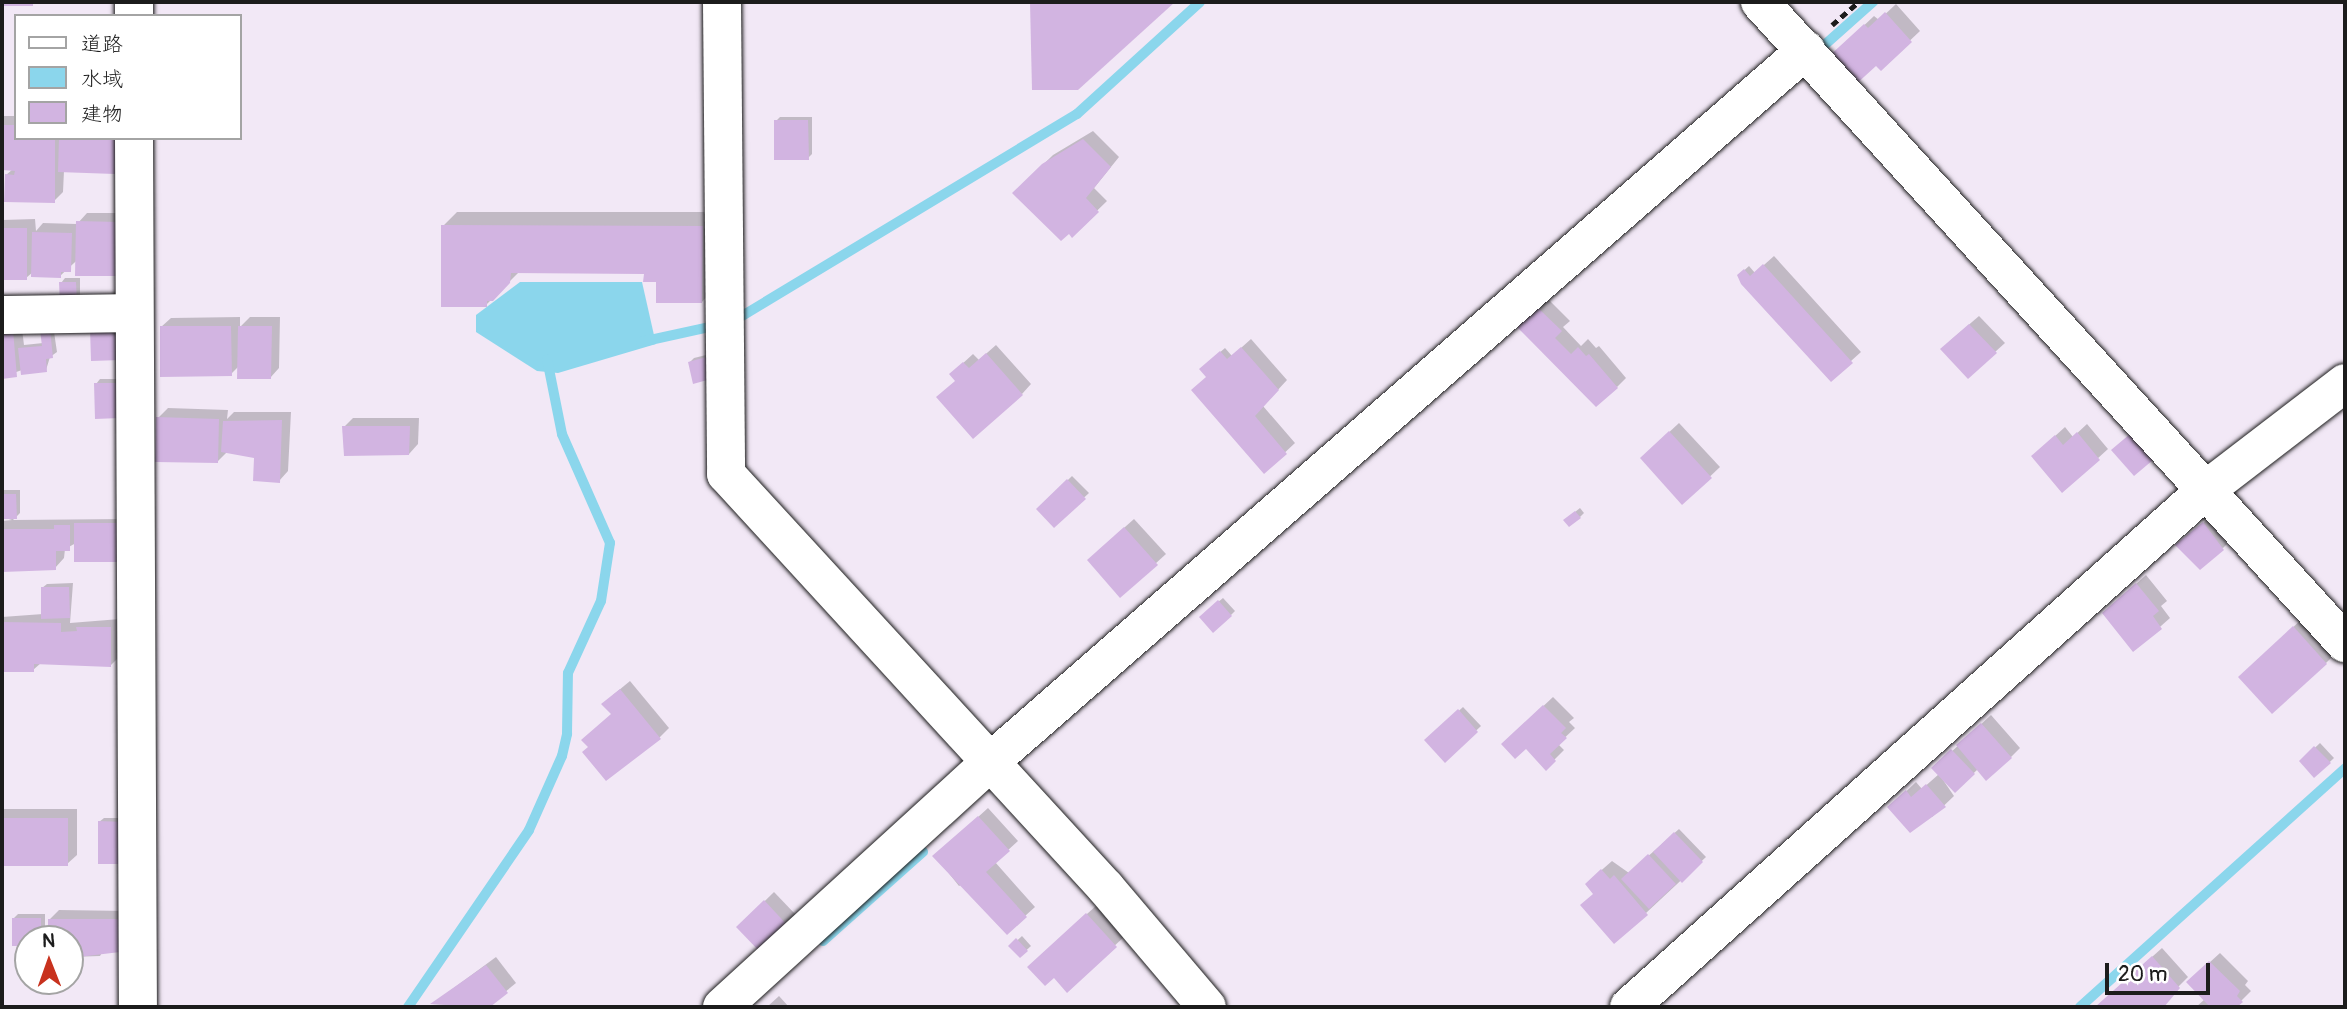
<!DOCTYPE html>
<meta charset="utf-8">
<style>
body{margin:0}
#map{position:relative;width:2347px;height:1009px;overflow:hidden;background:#f2e8f6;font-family:Pangolin,"Klee One",sans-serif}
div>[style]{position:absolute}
.water>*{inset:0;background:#8bd6ec}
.shadow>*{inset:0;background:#0003}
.stream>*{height:10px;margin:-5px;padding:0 5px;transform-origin:5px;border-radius:5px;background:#8bd6ec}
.building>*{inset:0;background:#d2b4e1}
.path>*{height:4.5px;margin-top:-2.25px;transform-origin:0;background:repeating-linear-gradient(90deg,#1c1c1c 0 7px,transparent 0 12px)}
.roads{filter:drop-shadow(0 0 2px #1c1c1c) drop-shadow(0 0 2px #1c1c1c)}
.minor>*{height:38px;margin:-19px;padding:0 19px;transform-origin:19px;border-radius:19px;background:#fff}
span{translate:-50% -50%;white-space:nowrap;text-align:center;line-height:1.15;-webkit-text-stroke:5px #fff;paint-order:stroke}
.frame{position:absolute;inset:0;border:4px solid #1c1c1c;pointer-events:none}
.legend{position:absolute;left:14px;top:14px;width:228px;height:126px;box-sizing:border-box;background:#fff;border:2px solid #a4a4a4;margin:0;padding:9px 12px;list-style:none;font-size:21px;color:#1c1c1c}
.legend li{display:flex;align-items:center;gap:14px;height:35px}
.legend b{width:35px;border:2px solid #a4a4a4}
.north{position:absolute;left:14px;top:925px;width:70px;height:70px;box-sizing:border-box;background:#fff;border:2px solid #a4a4a4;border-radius:50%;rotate:359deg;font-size:19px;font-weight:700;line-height:28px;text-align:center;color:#1c1c1c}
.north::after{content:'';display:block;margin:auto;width:24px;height:32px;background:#c8321e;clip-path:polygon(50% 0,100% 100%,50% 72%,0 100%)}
.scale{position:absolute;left:2105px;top:963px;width:105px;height:32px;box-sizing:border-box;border:4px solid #1c1c1c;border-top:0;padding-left:9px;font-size:21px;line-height:24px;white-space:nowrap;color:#1c1c1c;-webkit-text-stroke:5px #fff;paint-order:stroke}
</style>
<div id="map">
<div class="water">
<div style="clip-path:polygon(520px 282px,642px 282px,656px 344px,558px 373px,537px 371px,476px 332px,476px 315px)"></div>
</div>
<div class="shadow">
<div style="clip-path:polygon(1032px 2px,1173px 2px,1077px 88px,1034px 89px)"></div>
<div style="clip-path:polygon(1896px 4px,1920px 31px,1881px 68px,1839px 49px,1874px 16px,1879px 20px)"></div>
<div style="clip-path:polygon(2px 116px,16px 116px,16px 138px,124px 138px,64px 171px,63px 192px,54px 201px,6px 175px,13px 169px,2px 169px)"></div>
<div style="clip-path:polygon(780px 117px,812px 117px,812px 154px,808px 158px,776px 121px)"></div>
<div style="clip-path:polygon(1093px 131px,1119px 157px,1094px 188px,1107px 201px,1072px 235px,1014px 193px,1053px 155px)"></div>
<div style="clip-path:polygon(457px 212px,716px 212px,711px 292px,702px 302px,646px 272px,520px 271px,486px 305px,443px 226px)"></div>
<div style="clip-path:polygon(87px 213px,128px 213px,60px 276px,33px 272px,26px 278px,2px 278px,2px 220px,35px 219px,36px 231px,43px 223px,77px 224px)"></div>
<div style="clip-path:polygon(1774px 256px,1861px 352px,1831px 379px,1739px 275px,1749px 266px,1755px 273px)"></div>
<div style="clip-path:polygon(65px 278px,80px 278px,80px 298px,61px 283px)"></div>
<div style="clip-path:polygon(1548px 299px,1570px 321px,1563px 327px,1581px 346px,1588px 339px,1596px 348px,1599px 346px,1626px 378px,1617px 387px,1520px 327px)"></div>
<div style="clip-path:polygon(1979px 316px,2005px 343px,1995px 352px,1951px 340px)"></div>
<div style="clip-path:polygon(240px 317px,240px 327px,250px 317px,280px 317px,279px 368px,270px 378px,239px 366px,231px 374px,161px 327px,171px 318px)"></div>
<div style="clip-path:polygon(21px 321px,24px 345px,43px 343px,53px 325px,57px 352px,50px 357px,46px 370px,22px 370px,2px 377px,2px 323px)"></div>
<div style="clip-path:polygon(1251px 339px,1287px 380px,1263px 406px,1295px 443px,1264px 472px,1205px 365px,1225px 348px,1232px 356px)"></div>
<div style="clip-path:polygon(996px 345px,1031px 384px,1022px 394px,957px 380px,961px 365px,973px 354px,979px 360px)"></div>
<div style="clip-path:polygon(718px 352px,721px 371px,690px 362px,694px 358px)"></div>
<div style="clip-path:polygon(100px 379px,123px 379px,124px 412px,96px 384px)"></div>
<div style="clip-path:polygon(168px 408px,228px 410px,227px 419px,234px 412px,291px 412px,288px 471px,279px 481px,256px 457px,228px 451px,217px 462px,158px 418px)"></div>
<div style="clip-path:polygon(353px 418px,419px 418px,418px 444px,409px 454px,344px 427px)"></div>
<div style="clip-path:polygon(1679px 423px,1720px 467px,1682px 503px,1651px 449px)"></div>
<div style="clip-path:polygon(2087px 424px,2108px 449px,2063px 490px,2043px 447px,2065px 427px,2073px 437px)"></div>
<div style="clip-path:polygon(1072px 476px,1089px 493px,1054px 525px,1038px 509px)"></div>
<div style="clip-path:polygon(2px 490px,20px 490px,20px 513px,13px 520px,124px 519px,125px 556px,76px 543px,65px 549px,64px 558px,55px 568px,2px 570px,2px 521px,12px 520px,2px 517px)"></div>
<div style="clip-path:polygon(1580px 508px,1584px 513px,1580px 517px,1570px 516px)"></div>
<div style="clip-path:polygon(1134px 519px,1166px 554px,1120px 596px,1098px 551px)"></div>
<div style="clip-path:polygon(2208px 519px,2227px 544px,2223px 548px,2182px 541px)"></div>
<div style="clip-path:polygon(2146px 575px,2167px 601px,2161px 606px,2170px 618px,2134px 650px,2114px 604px)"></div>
<div style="clip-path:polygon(73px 583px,70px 623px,120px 619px,120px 656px,110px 666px,41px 663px,33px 670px,2px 670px,2px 617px,43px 614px,42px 588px,47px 584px)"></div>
<div style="clip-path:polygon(1223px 598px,1235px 611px,1231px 615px,1205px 613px)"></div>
<div style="clip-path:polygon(2303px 618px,2335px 654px,2326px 663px,2249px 668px)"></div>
<div style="clip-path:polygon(630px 681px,669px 728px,659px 738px,612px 714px,613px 695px)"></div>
<div style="clip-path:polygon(1553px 697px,1574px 718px,1569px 722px,1575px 728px,1558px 744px,1564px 750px,1546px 768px,1526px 746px,1503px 744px)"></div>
<div style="clip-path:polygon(1463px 707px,1481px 726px,1445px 760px,1427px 740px)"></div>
<div style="clip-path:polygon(1991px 715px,2020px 748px,2011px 757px,1978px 769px,1955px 791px,1939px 774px,1954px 796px,1932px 817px,1890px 807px,1916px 782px,1922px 789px,1939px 774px,1934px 768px)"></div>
<div style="clip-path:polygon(2320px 743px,2334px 758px,2315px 776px,2301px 761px)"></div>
<div style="clip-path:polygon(988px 808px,1018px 841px,995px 862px,1035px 907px,1025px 916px,963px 884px,959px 886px,935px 856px)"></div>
<div style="clip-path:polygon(2px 809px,77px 809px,77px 855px,67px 864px,2px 864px)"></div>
<div style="clip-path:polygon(104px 818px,128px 818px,128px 858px,99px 822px)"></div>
<div style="clip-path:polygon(1679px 829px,1706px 857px,1646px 913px,1595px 893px,1596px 875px,1612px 861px,1629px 873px)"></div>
<div style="clip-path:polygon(774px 892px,797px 916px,761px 951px,738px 927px)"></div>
<div style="clip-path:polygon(1097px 905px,1125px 936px,1067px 990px,1039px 957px)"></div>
<div style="clip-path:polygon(59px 910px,128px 911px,100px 956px,70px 957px,70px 939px,50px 939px,50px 919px)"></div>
<div style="clip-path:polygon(18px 914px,45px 914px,45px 939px,28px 939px,28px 944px,14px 918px)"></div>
<div style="clip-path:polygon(1022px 936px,1031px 946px,1020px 956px,1011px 946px)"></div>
<div style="clip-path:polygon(2162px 948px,2188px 977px,2158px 1007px,2096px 1007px)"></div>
<div style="clip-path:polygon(2220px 953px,2248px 981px,2245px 985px,2251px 991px,2235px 1007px,2196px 1007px,2205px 999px,2198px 973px)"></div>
<div style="clip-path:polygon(496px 957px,516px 983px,487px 1007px,432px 1004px)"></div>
<div style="clip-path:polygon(779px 996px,789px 1007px,767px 1007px)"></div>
</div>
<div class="stream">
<div style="left:1820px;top:49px;width:71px;rotate:-41.6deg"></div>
<div style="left:742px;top:316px;width:391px;rotate:-31.1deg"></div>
<div style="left:1077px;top:114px;width:166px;rotate:-42.3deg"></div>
<div style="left:641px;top:342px;width:66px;rotate:-12.3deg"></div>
<div style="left:823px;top:941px;width:134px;rotate:-41.7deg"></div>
<div style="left:408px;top:1007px;width:214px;rotate:-55.6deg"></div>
<div style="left:529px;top:830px;width:81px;rotate:-66deg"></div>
<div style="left:562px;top:756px;width:23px;rotate:-77deg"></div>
<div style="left:567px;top:734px;width:61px;rotate:-89.1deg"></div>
<div style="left:568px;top:673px;width:79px;rotate:-65.4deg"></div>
<div style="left:601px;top:601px;width:59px;rotate:-81.2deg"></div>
<div style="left:610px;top:543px;width:119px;rotate:-113.8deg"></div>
<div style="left:562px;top:434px;width:76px;rotate:-101.3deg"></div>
<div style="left:2080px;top:1007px;width:357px;rotate:-42deg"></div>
</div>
<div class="building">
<div style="clip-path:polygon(2px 2px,33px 2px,33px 6px,2px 6px)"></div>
<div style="clip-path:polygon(1030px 2px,1175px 2px,1078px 90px,1032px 90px)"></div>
<div style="clip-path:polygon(1885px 12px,1912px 42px,1881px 71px,1876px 66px,1854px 86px,1827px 58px,1864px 24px,1868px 28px)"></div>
<div style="clip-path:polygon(774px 120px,808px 120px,809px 160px,774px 160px)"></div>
<div style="clip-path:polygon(2px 125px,16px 125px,16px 138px,55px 138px,55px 203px,4px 202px,5px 174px,14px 175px,15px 171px,2px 170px)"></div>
<div style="clip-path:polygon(59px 138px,116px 138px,115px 174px,58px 172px)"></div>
<div style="clip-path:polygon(1083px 139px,1111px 167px,1086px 198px,1099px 212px,1072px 238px,1069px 234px,1061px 241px,1012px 193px,1042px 164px)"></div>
<div style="clip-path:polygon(76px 221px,119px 222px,118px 276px,75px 276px)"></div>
<div style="clip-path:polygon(441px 225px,703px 226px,702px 303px,656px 303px,656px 282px,643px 282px,644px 274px,511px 273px,510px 283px,493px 301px,487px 301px,487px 307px,441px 307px)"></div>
<div style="clip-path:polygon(2px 228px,27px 228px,27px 280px,2px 280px)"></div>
<div style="clip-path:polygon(32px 232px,72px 233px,71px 272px,61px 272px,61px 278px,31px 277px)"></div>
<div style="clip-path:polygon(1763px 264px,1853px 363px,1831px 382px,1741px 284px,1737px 275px,1744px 269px,1750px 276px)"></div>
<div style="clip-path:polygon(59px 282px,76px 282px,77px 304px,60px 304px)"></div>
<div style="clip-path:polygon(1537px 307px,1562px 331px,1555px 338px,1571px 354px,1578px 347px,1586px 356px,1589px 354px,1618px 388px,1596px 407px,1517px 327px)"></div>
<div style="clip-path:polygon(1969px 324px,1997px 353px,1968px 379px,1940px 349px)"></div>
<div style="clip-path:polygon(160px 326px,231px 326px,232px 376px,160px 377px)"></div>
<div style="clip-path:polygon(238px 326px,272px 326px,271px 379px,237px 379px)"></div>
<div style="clip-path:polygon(119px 328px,121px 360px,91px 361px,90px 329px)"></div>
<div style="clip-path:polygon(50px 329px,53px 358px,46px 359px,47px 372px,21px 375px,18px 348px,42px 346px,40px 330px)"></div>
<div style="clip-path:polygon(13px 330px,17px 377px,2px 379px,2px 331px)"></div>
<div style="clip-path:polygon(1241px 347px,1279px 390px,1255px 416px,1287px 454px,1264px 474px,1191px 390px,1206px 377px,1199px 369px,1220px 351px,1227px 359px)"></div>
<div style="clip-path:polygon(986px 353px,1023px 395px,973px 439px,936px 397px,955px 381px,949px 374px,963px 362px,969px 368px)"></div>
<div style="clip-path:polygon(714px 355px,718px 377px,693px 384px,688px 362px)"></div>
<div style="clip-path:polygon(94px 383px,120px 383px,120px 418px,95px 419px)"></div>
<div style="clip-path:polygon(156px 417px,219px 419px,218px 463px,155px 462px)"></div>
<div style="clip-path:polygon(282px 420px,280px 483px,253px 481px,254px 458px,221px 452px,223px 421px)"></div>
<div style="clip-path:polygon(342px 426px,410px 426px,409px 455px,344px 456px)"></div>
<div style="clip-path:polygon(1669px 431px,1712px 478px,1682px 505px,1640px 458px)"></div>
<div style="clip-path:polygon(2077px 432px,2100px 460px,2062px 493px,2031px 456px,2055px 435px,2063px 445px)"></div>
<div style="clip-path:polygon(2130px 434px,2153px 460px,2134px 476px,2111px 450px)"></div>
<div style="clip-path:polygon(1067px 479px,1086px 499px,1054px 528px,1036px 509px)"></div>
<div style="clip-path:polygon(2px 494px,16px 494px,17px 519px,2px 519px)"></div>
<div style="clip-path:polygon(1575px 511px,1581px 518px,1569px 527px,1563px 520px)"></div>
<div style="clip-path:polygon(2203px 522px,2224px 550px,2200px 570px,2175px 545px)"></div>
<div style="clip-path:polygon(74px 523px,121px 523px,121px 562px,74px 562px)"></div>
<div style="clip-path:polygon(54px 525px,70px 525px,70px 551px,56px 551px,56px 570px,2px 572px,2px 529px,54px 529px)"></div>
<div style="clip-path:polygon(1124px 527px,1158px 565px,1120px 598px,1087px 560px)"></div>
<div style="clip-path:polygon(2136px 583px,2159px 611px,2153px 616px,2162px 629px,2133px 652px,2102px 613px)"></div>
<div style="clip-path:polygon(41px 587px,69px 587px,70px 618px,41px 619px)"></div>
<div style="clip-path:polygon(1218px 600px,1232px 616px,1213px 633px,1199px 617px)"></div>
<div style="clip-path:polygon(2px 622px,61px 623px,61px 632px,77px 631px,76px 627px,111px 627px,111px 667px,34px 664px,34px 672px,2px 672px)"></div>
<div style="clip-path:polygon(2293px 626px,2327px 664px,2272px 714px,2238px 677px)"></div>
<div style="clip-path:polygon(620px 689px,661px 739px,606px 781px,582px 752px,588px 747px,581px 740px,611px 714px,601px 704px)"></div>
<div style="clip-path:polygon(1543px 705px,1566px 728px,1561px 733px,1567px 738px,1550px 754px,1556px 761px,1546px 771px,1526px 749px,1515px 759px,1501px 744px)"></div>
<div style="clip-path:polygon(1458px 709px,1478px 732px,1445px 763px,1424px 740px)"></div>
<div style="clip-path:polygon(1981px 723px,2012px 758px,1986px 781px,1956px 745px)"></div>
<div style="clip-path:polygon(2314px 746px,2331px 763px,2314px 778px,2299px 761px)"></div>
<div style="clip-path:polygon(1951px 749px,1975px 774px,1955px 793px,1931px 768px)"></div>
<div style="clip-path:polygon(1926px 784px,1946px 807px,1910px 833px,1887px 807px,1906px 790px,1911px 797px)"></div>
<div style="clip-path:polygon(978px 816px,1010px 851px,986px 872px,1027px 917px,1007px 935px,932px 856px)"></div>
<div style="clip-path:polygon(2px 818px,68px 818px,68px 866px,2px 866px)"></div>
<div style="clip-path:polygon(98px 821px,125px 822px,125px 864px,98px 864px)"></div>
<div style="clip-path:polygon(1674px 832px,1703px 862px,1682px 883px,1653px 852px)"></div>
<div style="clip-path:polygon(1648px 854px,1676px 884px,1649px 909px,1621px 879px)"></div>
<div style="clip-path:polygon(1601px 869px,1610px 879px,1614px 875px,1648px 915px,1614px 944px,1580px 905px,1593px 894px,1585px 884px)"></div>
<div style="clip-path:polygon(764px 900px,789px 927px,761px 953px,736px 927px)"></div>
<div style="clip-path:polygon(1086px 913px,1117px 947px,1067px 993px,1054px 978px,1045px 986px,1027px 967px)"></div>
<div style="clip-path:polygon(12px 918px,41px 918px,41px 939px,28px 939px,28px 946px,12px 946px)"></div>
<div style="clip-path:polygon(48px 919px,120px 919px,120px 952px,70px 958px,70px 939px,48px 939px)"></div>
<div style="clip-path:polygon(1016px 938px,1028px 951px,1020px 958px,1008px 946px)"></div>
<div style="clip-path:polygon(2152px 956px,2180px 988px,2164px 1007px,2095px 1007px)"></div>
<div style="clip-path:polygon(2209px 961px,2240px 991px,2237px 996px,2243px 1002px,2237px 1007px,2210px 1007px,2186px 982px)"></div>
<div style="clip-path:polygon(486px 965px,508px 993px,490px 1007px,430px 1004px)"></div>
</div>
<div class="path">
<div style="left:1832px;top:25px;width:35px;rotate:-41deg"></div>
</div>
<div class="roads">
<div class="minor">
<div style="left:134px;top:2px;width:14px;rotate:90deg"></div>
<div style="left:722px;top:2px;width:472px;rotate:89.5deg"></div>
<div style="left:726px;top:474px;width:562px;rotate:47.45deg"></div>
<div style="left:1106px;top:888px;width:156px;rotate:49.7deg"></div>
<div style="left:1760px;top:2px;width:868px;rotate:47.62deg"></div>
<div style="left:134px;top:138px;width:869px;rotate:89.74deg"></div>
<div style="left:2px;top:315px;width:132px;rotate:-0.9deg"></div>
<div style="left:722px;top:1007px;width:363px;rotate:-42.4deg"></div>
<div style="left:990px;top:762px;width:1083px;rotate:-41.11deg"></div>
<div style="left:1629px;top:1007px;width:776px;rotate:-41.87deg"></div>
<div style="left:2207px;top:489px;width:174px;rotate:-37.5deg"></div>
</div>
</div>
<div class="frame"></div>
<ul class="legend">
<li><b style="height:9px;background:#fff"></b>道路</li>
<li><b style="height:19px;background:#8bd6ec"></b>水域</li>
<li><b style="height:19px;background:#d2b4e1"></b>建物</li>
</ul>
<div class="north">N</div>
<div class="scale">20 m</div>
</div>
